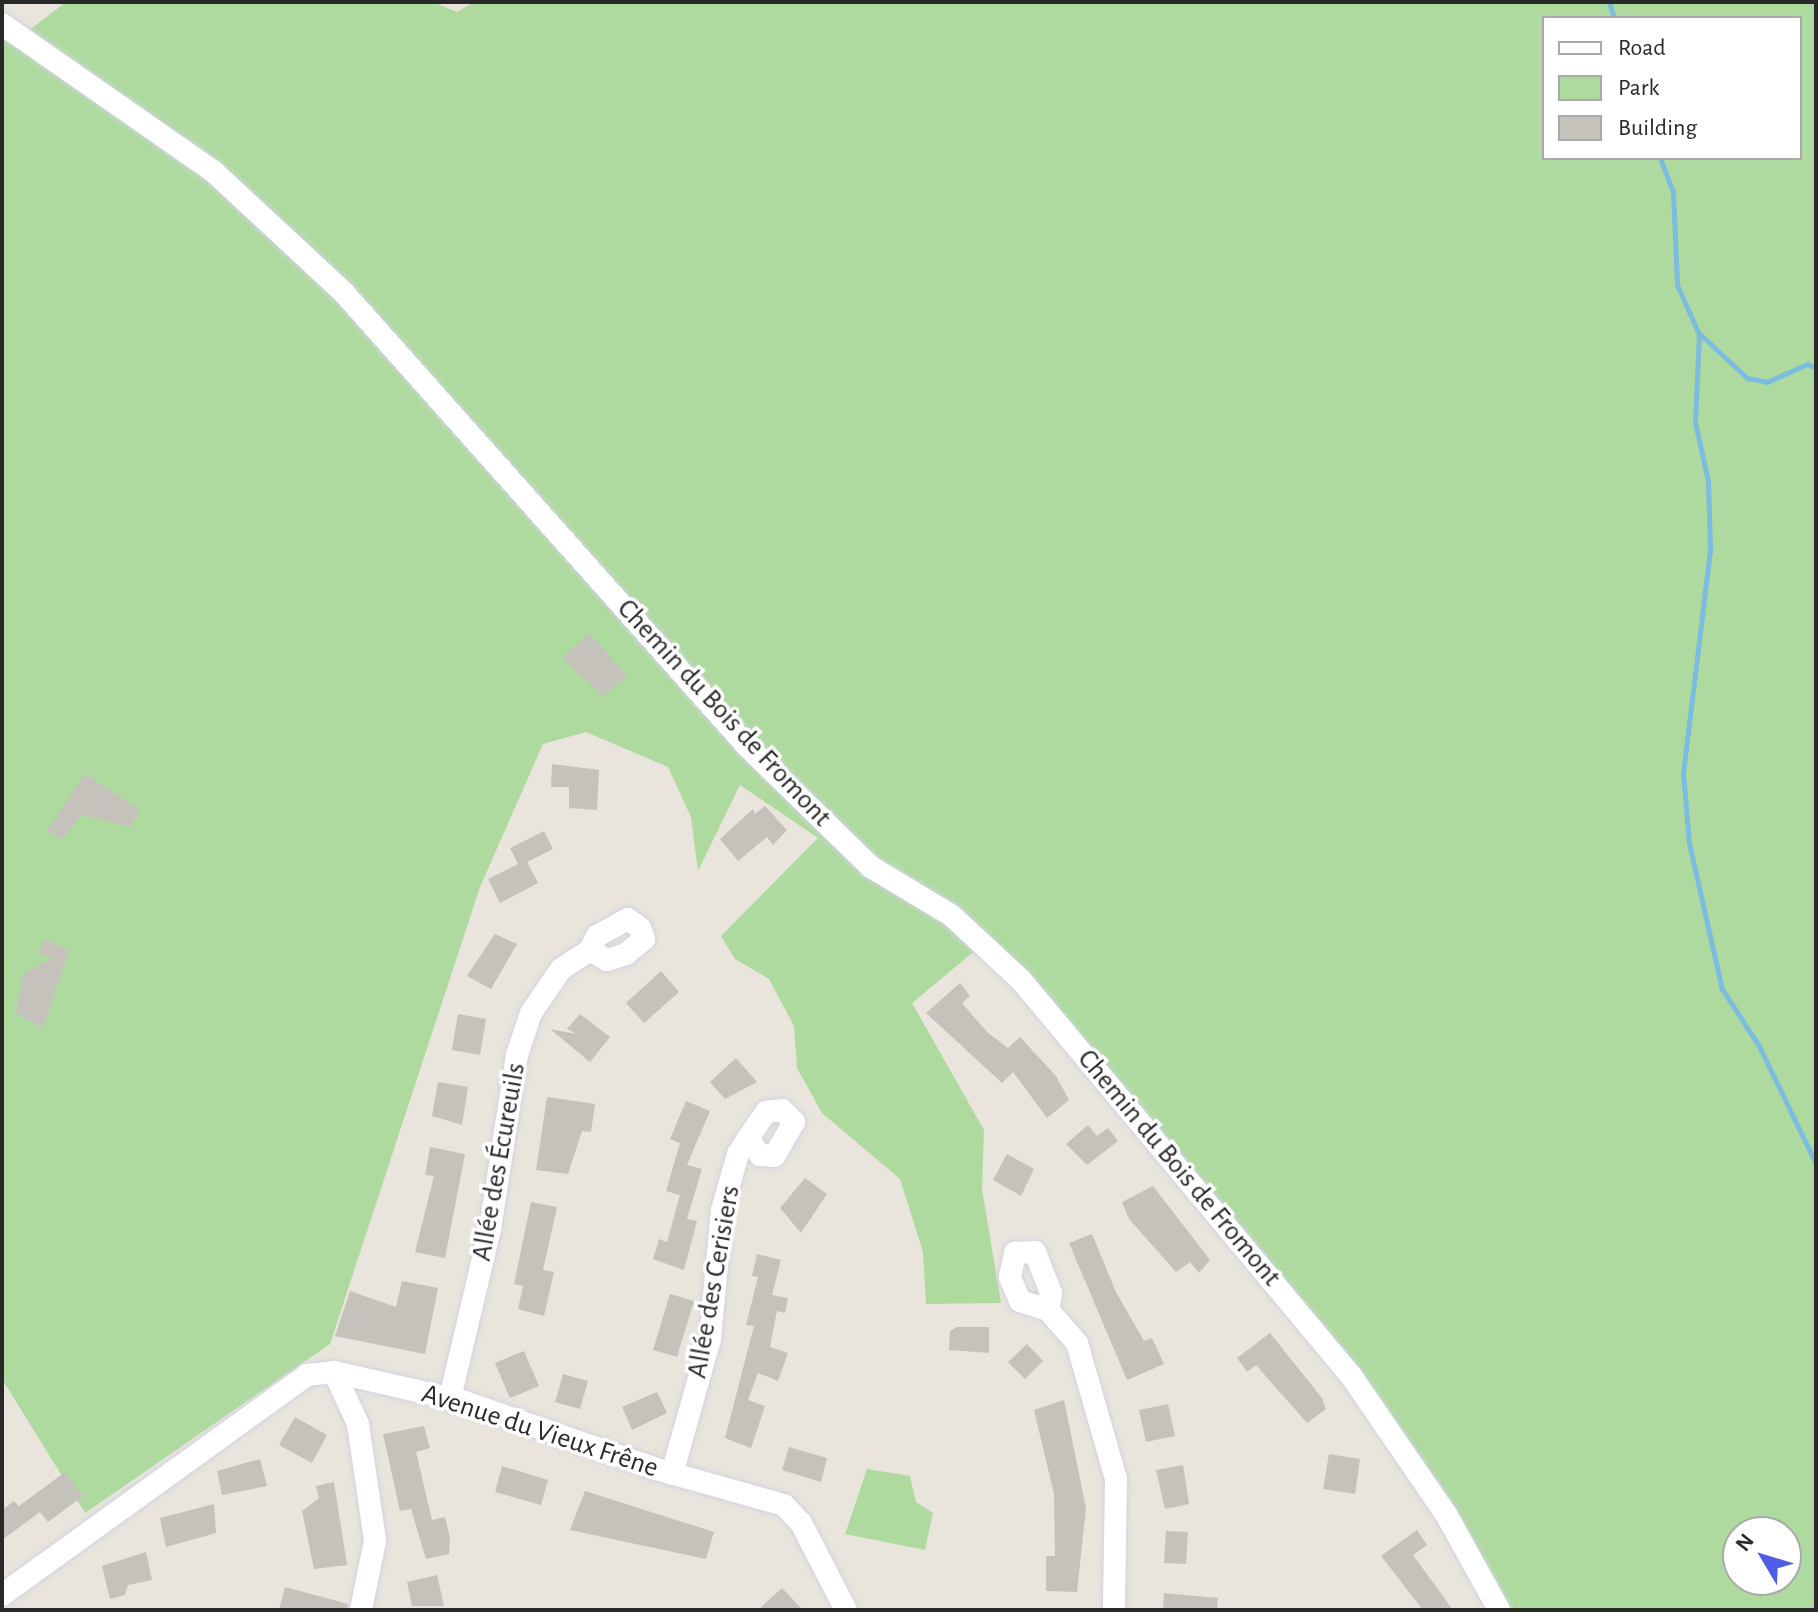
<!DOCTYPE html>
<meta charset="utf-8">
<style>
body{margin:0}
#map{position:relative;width:1818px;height:1612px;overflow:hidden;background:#e9e5dc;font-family:"Alegreya Sans",sans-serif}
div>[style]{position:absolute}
.green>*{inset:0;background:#aeda9f}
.stream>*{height:5px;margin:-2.5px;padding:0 2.5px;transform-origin:2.5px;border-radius:2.5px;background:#7bbcdf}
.building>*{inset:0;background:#c5c1bb}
.roads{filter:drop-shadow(0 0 2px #d1d3e0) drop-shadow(0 0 2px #d1d3e0)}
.minor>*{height:22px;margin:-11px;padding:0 11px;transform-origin:11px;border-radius:11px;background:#fff}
span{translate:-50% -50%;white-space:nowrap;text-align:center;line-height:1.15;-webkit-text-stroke:7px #fff;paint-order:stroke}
.street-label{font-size:28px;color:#292929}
.frame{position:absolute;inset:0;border:4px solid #292929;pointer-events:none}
.legend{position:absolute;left:1542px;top:16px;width:260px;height:144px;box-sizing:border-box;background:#fff;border:2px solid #a9a9a9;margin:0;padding:10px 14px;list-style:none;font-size:24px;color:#292929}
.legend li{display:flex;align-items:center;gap:16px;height:40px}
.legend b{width:40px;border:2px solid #a9a9a9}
.north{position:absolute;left:1722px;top:1516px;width:80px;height:80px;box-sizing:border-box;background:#fff;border:2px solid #a9a9a9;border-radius:50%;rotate:308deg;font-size:22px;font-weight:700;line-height:32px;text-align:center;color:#292929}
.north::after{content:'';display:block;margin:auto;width:28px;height:36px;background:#4e5ee4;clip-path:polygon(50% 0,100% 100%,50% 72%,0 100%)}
</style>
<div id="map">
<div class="green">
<div style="clip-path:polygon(evenodd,66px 2px,433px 2px,457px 12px,474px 2px,1816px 2px,1816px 1610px,1510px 1610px,1440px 1484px,1286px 1288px,1117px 1077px,984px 943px,912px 1003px,984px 1130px,982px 1189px,1001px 1303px,926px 1304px,923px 1252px,900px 1179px,822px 1113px,797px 1068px,794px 1026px,769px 979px,735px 959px,721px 936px,818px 838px,740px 785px,698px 871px,691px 817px,668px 767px,586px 732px,543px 744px,480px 887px,330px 1344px,85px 1513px,2px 1379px,2px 27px,23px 35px,66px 2px,1544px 18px,1800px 18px,1800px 158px,1544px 158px,1544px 18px,66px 2px,1738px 1532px,1786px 1532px,1786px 1580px,1738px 1580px,1738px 1532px)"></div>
<div style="clip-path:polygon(867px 1469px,910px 1476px,916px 1502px,933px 1513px,925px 1550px,845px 1534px)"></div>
</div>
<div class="stream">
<div style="left:1609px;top:2px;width:17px;rotate:73deg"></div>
<div style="left:1660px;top:158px;width:36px;rotate:69deg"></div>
<div style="left:1673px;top:192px;width:93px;rotate:87.5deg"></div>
<div style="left:1677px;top:285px;width:54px;rotate:65.8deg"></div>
<div style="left:1699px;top:334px;width:88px;rotate:92.6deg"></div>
<div style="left:1695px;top:422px;width:60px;rotate:77.6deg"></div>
<div style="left:1708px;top:481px;width:69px;rotate:88.3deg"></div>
<div style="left:1710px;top:550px;width:225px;rotate:96.9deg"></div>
<div style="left:1683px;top:773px;width:70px;rotate:85.1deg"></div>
<div style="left:1689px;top:843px;width:150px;rotate:77.3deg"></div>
<div style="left:1722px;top:989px;width:68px;rotate:57deg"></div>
<div style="left:1759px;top:1046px;width:131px;rotate:64.2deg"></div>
<div style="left:1700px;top:334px;width:64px;rotate:43.1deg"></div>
<div style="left:1747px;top:378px;width:20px;rotate:11deg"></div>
<div style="left:1767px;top:382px;width:44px;rotate:-24.2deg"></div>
<div style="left:1807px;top:364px;width:10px;rotate:24deg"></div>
</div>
<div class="building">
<div style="clip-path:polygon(589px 633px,627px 676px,603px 696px,562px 658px)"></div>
<div style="clip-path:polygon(552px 764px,599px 770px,597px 810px,569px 808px,569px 787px,551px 787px)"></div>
<div style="clip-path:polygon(85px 774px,140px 810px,130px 827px,82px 815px,62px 839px,47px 831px)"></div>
<div style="clip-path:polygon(765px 806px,787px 830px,773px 845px,767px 837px,738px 861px,720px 839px,753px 809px,755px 814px)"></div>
<div style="clip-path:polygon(544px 831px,553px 849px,527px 862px,538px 883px,500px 903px,488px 879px,518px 864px,510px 848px)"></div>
<div style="clip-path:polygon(495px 934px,517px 944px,491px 989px,467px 976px)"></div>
<div style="clip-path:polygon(44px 939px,69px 950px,43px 1028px,16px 1013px,23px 974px,53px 958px,39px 953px)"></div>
<div style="clip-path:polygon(661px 971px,679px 992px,644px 1023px,626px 1003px)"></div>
<div style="clip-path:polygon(960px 983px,970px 996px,962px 1003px,987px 1032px,1008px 1048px,1020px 1037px,1056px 1076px,1069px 1100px,1047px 1118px,1013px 1072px,1002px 1083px,926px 1013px)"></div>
<div style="clip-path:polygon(458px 1014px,486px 1019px,480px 1055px,452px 1050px)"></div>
<div style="clip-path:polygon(580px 1014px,610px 1037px,590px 1062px,550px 1029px,576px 1034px,567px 1029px)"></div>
<div style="clip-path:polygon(736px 1058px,757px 1082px,725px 1099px,710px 1082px)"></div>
<div style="clip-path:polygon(438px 1082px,468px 1087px,462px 1125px,432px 1116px)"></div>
<div style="clip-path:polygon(547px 1097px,595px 1104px,591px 1132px,582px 1131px,568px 1174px,536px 1170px)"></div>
<div style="clip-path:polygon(686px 1101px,710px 1111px,687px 1165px,702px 1169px,687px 1219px,697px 1221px,684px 1270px,653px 1259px,659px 1239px,667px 1242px,680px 1195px,666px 1191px,680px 1143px,670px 1139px)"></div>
<div style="clip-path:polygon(1088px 1125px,1097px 1136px,1108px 1128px,1118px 1141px,1087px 1165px,1066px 1144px)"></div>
<div style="clip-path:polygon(430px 1147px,465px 1154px,445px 1258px,415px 1252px,434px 1176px,425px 1175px)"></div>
<div style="clip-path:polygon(1007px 1154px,1034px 1169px,1021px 1196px,993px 1180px)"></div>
<div style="clip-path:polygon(805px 1178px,827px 1194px,801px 1233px,780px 1208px)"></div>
<div style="clip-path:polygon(1153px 1186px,1210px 1260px,1199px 1273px,1190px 1262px,1176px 1272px,1129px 1219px,1122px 1202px)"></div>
<div style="clip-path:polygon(531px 1202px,557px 1207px,543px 1270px,554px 1272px,544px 1316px,518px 1309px,523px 1286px,514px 1284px)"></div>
<div style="clip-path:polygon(1092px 1234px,1116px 1292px,1144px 1341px,1152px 1338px,1164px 1364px,1127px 1380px,1069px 1243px)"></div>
<div style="clip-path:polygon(757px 1254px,781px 1260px,772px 1295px,788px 1298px,785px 1313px,777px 1311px,770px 1347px,788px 1353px,778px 1381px,758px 1373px,748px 1400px,765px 1406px,751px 1448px,725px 1438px,754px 1326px,746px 1325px,758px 1277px,752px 1276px)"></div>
<div style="clip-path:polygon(402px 1281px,438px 1288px,425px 1354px,335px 1336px,350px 1291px,396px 1307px)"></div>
<div style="clip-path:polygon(670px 1294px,694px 1301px,677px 1357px,653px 1350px)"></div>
<div style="clip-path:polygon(957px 1327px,989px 1327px,989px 1353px,949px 1350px,950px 1331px)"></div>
<div style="clip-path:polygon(1270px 1333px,1322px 1398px,1326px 1409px,1307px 1423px,1256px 1365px,1247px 1372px,1237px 1358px)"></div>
<div style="clip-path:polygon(1027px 1344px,1043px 1361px,1025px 1379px,1008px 1362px)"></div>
<div style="clip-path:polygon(524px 1351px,539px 1386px,510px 1398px,495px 1363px)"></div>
<div style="clip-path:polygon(563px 1374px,588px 1381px,580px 1409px,555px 1402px)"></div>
<div style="clip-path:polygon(657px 1392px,667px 1413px,632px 1430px,622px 1407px)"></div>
<div style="clip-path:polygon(1064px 1400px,1086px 1508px,1077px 1592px,1046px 1591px,1046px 1556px,1055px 1556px,1054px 1494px,1034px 1410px)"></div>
<div style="clip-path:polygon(1168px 1404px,1175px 1436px,1146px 1442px,1139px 1410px)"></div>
<div style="clip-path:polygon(295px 1417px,327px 1435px,312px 1463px,279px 1445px)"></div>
<div style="clip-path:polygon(424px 1426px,430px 1448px,416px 1452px,432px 1520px,445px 1517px,450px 1538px,449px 1554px,426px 1559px,411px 1509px,400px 1511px,383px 1434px)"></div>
<div style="clip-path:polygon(789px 1447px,827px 1458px,821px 1482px,782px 1470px)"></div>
<div style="clip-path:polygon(1329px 1454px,1360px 1459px,1355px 1494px,1323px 1489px)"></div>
<div style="clip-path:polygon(260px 1459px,267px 1486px,222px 1495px,217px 1471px)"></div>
<div style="clip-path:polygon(1183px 1465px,1189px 1504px,1165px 1509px,1156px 1470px)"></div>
<div style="clip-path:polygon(502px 1466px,548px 1480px,541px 1505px,495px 1492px)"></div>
<div style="clip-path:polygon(65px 1472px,83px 1496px,48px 1522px,40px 1512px,2px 1540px,2px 1510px,14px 1501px,19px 1506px)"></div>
<div style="clip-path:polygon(334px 1482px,347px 1565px,314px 1569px,302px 1511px,319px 1498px,316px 1486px)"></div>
<div style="clip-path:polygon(585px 1491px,714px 1532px,706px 1559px,570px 1530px)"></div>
<div style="clip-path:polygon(214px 1504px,216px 1533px,166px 1547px,160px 1518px)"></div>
<div style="clip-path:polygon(1417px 1530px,1427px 1545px,1413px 1555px,1453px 1610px,1423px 1610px,1381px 1556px)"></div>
<div style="clip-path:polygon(1166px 1531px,1188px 1532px,1186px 1564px,1164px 1563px)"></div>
<div style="clip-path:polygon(146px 1552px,152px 1580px,128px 1585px,125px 1595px,110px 1599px,102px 1566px)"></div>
<div style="clip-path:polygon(437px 1575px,444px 1606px,412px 1606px,407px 1582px)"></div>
<div style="clip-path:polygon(285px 1587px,348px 1604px,347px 1610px,279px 1610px)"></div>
<div style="clip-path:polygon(782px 1588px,803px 1610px,758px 1610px)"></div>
<div style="clip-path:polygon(1164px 1593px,1218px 1598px,1217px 1610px,1163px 1610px)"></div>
</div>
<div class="roads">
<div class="minor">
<div style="left:2px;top:24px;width:259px;rotate:34.9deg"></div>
<div style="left:214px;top:172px;width:178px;rotate:42.9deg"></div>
<div style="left:344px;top:293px;width:608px;rotate:48.34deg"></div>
<div style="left:748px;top:747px;width:172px;rotate:44.3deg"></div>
<div style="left:871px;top:867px;width:93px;rotate:31deg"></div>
<div style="left:951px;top:915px;width:96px;rotate:42.9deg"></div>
<div style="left:1021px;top:980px;width:517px;rotate:50.18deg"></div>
<div style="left:1352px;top:1377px;width:168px;rotate:55.6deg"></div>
<div style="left:1447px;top:1516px;width:107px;rotate:61deg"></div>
<div style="left:1035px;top:1252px;width:44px;rotate:68.7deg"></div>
<div style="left:1051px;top:1293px;width:17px;rotate:100deg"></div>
<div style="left:1048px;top:1310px;width:29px;rotate:-162deg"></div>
<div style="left:1020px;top:1301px;width:26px;rotate:-113deg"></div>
<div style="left:1010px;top:1277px;width:25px;rotate:-78deg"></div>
<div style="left:1015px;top:1253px;width:20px;rotate:-3deg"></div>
<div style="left:1048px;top:1310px;width:44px;rotate:48.7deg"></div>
<div style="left:1077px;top:1343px;width:141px;rotate:74deg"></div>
<div style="left:1116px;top:1479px;width:131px;rotate:90.9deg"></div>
<div style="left:334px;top:1372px;width:57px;rotate:65.2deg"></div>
<div style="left:358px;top:1424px;width:118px;rotate:81.7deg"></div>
<div style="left:375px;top:1541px;width:70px;rotate:101.5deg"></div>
<div style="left:450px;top:1398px;width:174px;rotate:-76.7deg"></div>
<div style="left:490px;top:1229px;width:176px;rotate:-81.2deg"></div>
<div style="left:517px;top:1055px;width:44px;rotate:-71.6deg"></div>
<div style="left:531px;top:1013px;width:53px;rotate:-55.7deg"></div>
<div style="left:561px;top:969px;width:35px;rotate:-33deg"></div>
<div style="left:590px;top:950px;width:16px;rotate:-63deg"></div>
<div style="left:597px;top:936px;width:35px;rotate:-29deg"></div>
<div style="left:628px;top:919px;width:15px;rotate:37deg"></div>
<div style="left:640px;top:928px;width:12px;rotate:70deg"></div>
<div style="left:644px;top:939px;width:23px;rotate:140deg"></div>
<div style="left:626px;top:954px;width:20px;rotate:162deg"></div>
<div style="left:607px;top:960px;width:20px;rotate:-150deg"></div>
<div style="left:672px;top:1474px;width:140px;rotate:-74.3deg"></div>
<div style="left:710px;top:1339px;width:130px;rotate:-84.7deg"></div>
<div style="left:722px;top:1210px;width:58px;rotate:-74.1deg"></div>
<div style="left:738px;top:1154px;width:19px;rotate:-58deg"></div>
<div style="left:748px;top:1138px;width:32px;rotate:-55deg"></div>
<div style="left:766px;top:1112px;width:16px;rotate:-7deg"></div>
<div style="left:782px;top:1110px;width:17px;rotate:45deg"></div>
<div style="left:794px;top:1122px;width:39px;rotate:120deg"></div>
<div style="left:774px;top:1156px;width:14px;rotate:-176deg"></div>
<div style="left:760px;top:1155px;width:21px;rotate:-125deg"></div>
<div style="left:2px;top:1595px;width:376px;rotate:-35.8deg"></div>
<div style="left:307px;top:1375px;width:27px;rotate:-6deg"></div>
<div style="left:334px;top:1372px;width:131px;rotate:12.8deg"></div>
<div style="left:462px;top:1401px;width:206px;rotate:19.3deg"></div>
<div style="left:656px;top:1469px;width:133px;rotate:15.7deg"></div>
<div style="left:784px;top:1505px;width:25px;rotate:47deg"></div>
<div style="left:801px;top:1523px;width:98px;rotate:62.7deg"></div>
</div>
</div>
<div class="street-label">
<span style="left:724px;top:713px;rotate:47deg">Chemin du Bois de Fromont</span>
<span style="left:499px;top:1162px;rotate:-80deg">Allée des Écureuils</span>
<span style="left:1179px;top:1168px;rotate:50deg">Chemin du Bois de Fromont</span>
<span style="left:714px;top:1282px;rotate:-80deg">Allée des Cerisiers</span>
<span style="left:540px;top:1431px;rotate:18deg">Avenue du Vieux Frêne</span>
</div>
<div class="frame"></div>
<ul class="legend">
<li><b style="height:10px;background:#fff"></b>Road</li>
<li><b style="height:22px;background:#aeda9f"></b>Park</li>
<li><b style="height:22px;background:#c5c1bb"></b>Building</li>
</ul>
<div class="north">N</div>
</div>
